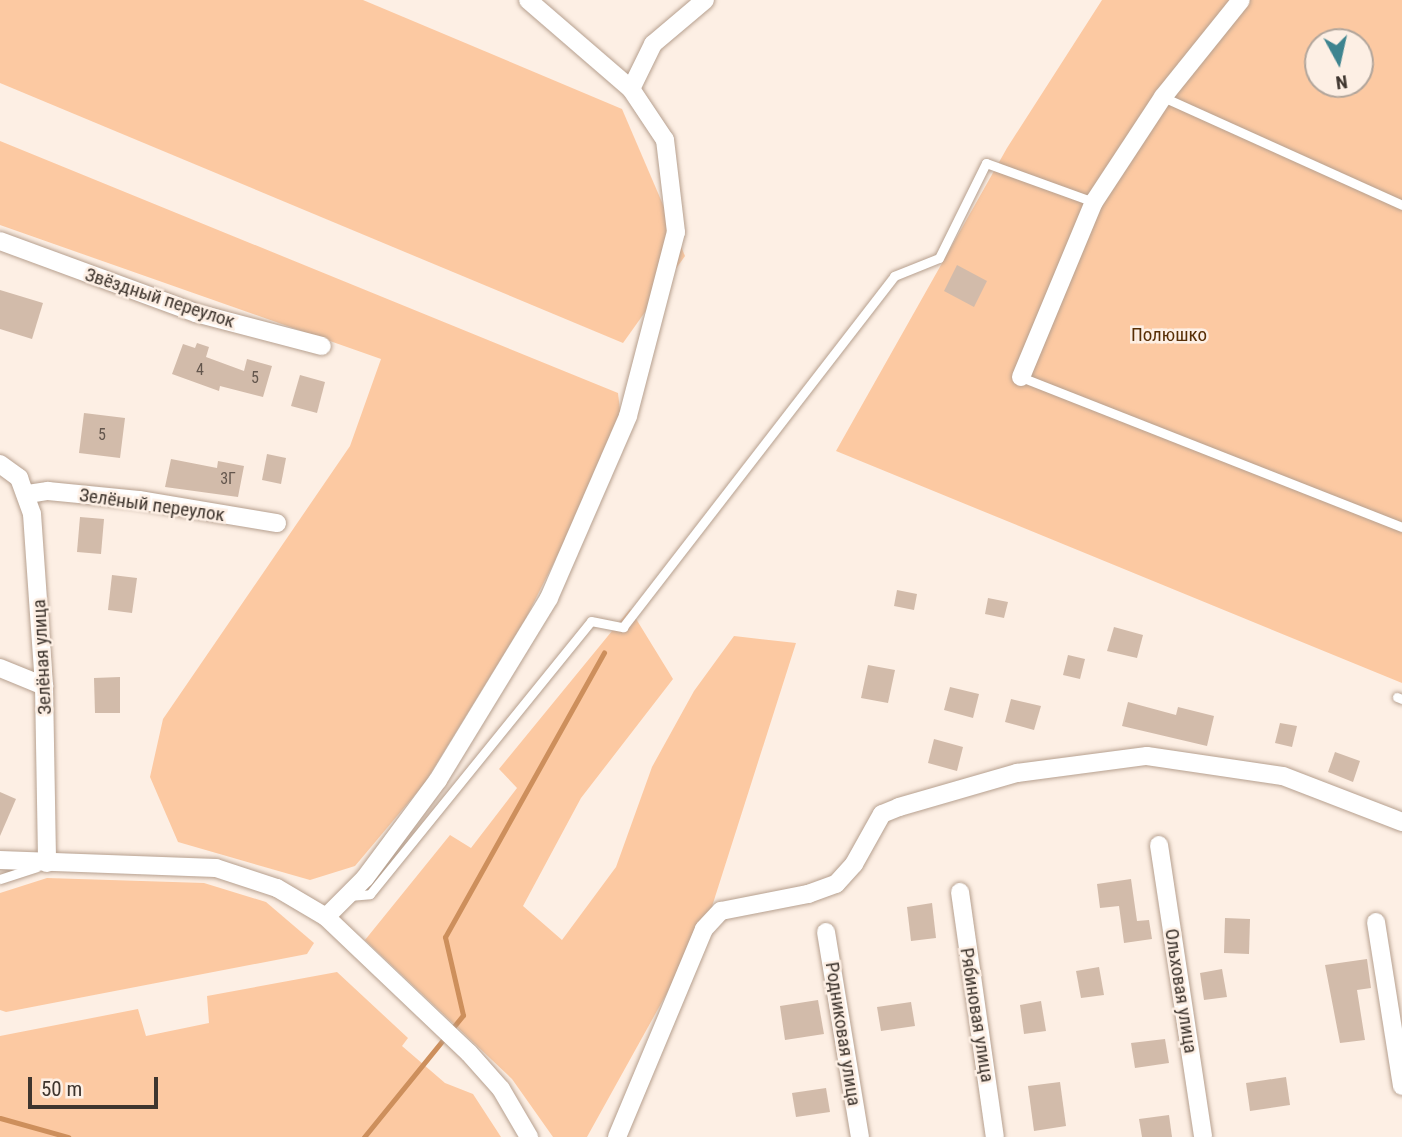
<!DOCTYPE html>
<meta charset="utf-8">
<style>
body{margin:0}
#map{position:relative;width:1402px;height:1137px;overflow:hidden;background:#fdefe4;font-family:"Roboto Condensed",sans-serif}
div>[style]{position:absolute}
.green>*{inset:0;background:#fcc9a2}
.stream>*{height:5px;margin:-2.5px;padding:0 2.5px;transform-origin:2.5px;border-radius:2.5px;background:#cd8f5c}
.building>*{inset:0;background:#d2bbaa}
.roads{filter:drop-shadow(0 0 2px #b6a08f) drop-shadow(0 0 2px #b6a08f)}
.service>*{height:9px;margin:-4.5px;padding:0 4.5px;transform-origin:4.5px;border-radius:4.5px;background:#fff}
.minor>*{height:18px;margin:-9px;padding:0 9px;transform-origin:9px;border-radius:9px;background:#fff}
span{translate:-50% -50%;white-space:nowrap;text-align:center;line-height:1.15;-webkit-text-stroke:5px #fdefe4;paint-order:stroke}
.number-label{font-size:16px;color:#63564d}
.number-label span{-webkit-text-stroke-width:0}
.street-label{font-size:19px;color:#3e352e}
.park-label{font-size:19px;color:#582f06}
.north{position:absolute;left:1304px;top:28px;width:70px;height:70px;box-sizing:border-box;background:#fdefe4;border:2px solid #b1a59b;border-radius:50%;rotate:172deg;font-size:19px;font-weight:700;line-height:28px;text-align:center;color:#3e352e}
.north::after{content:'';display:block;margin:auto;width:24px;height:32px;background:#3e848f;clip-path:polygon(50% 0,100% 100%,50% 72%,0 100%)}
.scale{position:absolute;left:28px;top:1077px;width:130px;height:32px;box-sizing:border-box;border:4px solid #3e352e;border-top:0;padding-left:9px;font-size:21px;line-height:24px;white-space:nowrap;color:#3e352e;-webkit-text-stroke:5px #fdefe4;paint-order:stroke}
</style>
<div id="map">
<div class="green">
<div style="clip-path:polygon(0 0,363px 0,622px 109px,685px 256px,623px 343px,0 83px)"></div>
<div style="clip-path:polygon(evenodd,1102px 0,1402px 0,1402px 683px,836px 451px,1007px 148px,1102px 0,1318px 42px,1360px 42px,1360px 84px,1318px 84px,1318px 42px)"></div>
<div style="clip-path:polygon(0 141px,618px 393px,622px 427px,526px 618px,424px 784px,355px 866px,310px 880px,178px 842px,150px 777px,163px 719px,350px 446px,381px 359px,0 225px)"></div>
<div style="clip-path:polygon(630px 609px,673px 679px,581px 798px,523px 906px,562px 940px,616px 867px,652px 767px,694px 691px,734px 636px,796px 643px,708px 919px,587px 1137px,553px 1137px,512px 1079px,365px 940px,450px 835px,471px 848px,517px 788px,499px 769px)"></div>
<div style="clip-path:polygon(47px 878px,204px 883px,266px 902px,314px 943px,307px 954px,6px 1012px,0 1010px,0 893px)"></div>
<div style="clip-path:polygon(337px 972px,408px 1038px,402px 1046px,445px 1083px,473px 1094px,501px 1137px,0 1137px,0 1036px,138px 1009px,146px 1036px,209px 1023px,207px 996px)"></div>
</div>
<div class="stream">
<div style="left:0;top:1118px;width:71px;rotate:15.6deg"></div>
<div style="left:364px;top:1137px;width:157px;rotate:-50.9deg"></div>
<div style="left:463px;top:1015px;width:80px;rotate:-103deg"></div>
<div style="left:445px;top:937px;width:326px;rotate:-60.8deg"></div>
</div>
<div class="building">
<div style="clip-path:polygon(957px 265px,987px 281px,974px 307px,944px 291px)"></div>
<div style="clip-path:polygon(0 290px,43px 303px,32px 339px,0 329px)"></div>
<div style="clip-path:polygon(197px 343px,209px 347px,206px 357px,244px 371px,247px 359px,272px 366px,263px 397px,220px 386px,219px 391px,172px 374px,183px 344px,195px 348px)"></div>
<div style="clip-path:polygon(300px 375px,325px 382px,317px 413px,291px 406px)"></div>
<div style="clip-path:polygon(84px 413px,125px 418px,120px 458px,79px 453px)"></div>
<div style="clip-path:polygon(267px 454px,286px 458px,281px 484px,262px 480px)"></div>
<div style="clip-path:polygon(171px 459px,217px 468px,218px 461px,244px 466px,238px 497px,165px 487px)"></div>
<div style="clip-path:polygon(80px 517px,104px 519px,101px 554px,77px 552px)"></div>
<div style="clip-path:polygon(112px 575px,137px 578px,132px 613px,108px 610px)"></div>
<div style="clip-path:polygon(897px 590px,917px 594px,914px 610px,894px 606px)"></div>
<div style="clip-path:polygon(988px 598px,1008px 602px,1004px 618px,985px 614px)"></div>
<div style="clip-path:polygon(1114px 627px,1143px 635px,1137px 658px,1107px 651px)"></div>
<div style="clip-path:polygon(1068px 655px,1085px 659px,1080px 679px,1063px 675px)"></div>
<div style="clip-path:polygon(868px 665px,895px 670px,888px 703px,861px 698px)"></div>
<div style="clip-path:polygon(120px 677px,120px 713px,95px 713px,94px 678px)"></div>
<div style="clip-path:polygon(950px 687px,979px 694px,973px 718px,944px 710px)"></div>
<div style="clip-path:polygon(1011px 699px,1041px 706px,1034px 730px,1005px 722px)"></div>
<div style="clip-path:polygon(1128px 702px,1176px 715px,1178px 707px,1214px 716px,1207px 746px,1122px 726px)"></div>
<div style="clip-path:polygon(1280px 723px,1297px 726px,1292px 747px,1275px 743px)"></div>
<div style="clip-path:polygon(934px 739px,963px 747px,957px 771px,928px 763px)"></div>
<div style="clip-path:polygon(1335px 752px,1360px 761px,1353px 782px,1328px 772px)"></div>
<div style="clip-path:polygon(0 792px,16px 799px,0 836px)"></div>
<div style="clip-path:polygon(1131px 879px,1137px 921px,1149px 920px,1152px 939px,1124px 943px,1119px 906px,1100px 908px,1097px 884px)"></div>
<div style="clip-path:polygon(932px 903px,936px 938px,911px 941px,907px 907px)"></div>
<div style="clip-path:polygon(1225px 918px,1250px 919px,1249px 954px,1224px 953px)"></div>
<div style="clip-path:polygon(1367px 959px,1371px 988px,1357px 990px,1365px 1040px,1340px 1043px,1325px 965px)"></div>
<div style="clip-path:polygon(1099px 967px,1104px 995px,1081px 998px,1076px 971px)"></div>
<div style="clip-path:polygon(1222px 969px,1227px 997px,1204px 1000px,1200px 973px)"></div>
<div style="clip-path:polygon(818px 1000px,824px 1034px,785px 1040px,780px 1006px)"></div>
<div style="clip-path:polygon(1041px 1001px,1046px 1031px,1024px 1034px,1020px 1005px)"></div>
<div style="clip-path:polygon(911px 1002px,915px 1026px,881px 1031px,877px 1007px)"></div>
<div style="clip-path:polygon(1165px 1039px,1169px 1063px,1135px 1068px,1131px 1043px)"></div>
<div style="clip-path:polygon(1286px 1077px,1290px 1105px,1250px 1111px,1246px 1083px)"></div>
<div style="clip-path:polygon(1060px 1082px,1066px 1126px,1034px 1131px,1028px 1086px)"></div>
<div style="clip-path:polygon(826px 1088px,830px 1112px,796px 1117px,792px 1093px)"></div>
<div style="clip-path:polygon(1169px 1115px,1172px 1137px,1142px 1137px,1139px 1119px)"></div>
</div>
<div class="roads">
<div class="service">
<div style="left:1163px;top:97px;width:262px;rotate:24.3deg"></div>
<div style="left:1021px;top:377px;width:409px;rotate:21.5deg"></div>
<div style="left:1397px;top:697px;width:5px;rotate:22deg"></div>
<div style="left:0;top:879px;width:38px;rotate:-18deg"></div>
<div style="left:349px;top:896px;width:21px;rotate:-5deg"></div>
<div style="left:370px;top:894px;width:351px;rotate:-51deg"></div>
<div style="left:591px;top:621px;width:33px;rotate:11deg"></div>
<div style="left:623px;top:627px;width:443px;rotate:-52.3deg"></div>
<div style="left:894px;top:276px;width:48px;rotate:-21.8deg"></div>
<div style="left:939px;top:258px;width:106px;rotate:-63.7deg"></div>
<div style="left:986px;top:163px;width:115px;rotate:19.9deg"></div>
</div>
<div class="minor">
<div style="left:631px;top:89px;width:50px;rotate:-63.9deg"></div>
<div style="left:653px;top:44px;width:68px;rotate:-40.2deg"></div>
<div style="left:0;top:241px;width:209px;rotate:20.2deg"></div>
<div style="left:196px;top:313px;width:130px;rotate:14.7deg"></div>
<div style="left:1021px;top:377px;width:190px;rotate:-67.4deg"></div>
<div style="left:1094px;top:202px;width:126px;rotate:-56.7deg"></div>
<div style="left:1163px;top:97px;width:124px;rotate:-51.2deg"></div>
<div style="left:0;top:464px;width:24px;rotate:36deg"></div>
<div style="left:19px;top:478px;width:38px;rotate:70deg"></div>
<div style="left:32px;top:514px;width:172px;rotate:86deg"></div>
<div style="left:44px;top:686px;width:177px;rotate:89deg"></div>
<div style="left:28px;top:494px;width:20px;rotate:-9deg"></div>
<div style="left:48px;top:491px;width:91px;rotate:5.6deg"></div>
<div style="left:139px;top:500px;width:140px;rotate:9.5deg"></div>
<div style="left:0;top:668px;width:48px;rotate:22.2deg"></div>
<div style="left:1159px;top:845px;width:295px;rotate:81.4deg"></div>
<div style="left:0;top:860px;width:216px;rotate:2.1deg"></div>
<div style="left:216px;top:868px;width:64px;rotate:18.2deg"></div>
<div style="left:277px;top:888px;width:57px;rotate:30.6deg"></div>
<div style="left:326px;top:917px;width:197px;rotate:43.6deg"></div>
<div style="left:469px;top:1053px;width:48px;rotate:48.4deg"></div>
<div style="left:501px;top:1089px;width:56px;rotate:59.7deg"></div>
<div style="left:960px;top:892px;width:247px;rotate:81.9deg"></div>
<div style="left:326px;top:917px;width:55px;rotate:-45deg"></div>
<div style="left:365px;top:878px;width:122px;rotate:-53.3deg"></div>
<div style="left:438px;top:780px;width:213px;rotate:-58.6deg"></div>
<div style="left:549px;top:598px;width:198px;rotate:-66.5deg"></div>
<div style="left:628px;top:416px;width:190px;rotate:-75.4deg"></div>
<div style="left:676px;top:232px;width:93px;rotate:-96.8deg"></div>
<div style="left:665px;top:140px;width:61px;rotate:-123.7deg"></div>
<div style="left:631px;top:89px;width:136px;rotate:-139.2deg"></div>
<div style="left:1376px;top:922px;width:166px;rotate:81deg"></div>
<div style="left:826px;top:932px;width:208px;rotate:80.6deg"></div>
<div style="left:617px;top:1137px;width:225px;rotate:-67.3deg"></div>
<div style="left:704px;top:929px;width:25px;rotate:-47deg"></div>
<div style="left:721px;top:911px;width:89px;rotate:-11.1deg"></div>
<div style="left:808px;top:894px;width:30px;rotate:-20deg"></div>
<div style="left:836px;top:884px;width:27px;rotate:-48deg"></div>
<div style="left:854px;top:864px;width:57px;rotate:-60.8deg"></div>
<div style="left:882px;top:814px;width:18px;rotate:-22deg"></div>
<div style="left:899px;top:807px;width:123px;rotate:-16.1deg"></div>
<div style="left:1017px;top:773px;width:131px;rotate:-7.5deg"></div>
<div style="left:1147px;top:756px;width:137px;rotate:8.4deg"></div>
<div style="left:1283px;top:776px;width:128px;rotate:21.1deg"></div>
</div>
</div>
<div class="number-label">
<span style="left:200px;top:370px">4</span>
<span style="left:255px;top:378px">5</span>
<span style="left:102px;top:435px">5</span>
<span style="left:228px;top:479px">3Г</span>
</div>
<div class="street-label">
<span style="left:160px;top:298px;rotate:18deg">Звёздный переулок</span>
<span style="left:152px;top:505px;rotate:8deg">Зелёный переулок</span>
<span style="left:42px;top:657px;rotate:-93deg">Зелёная улица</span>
<span style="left:1181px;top:991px;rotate:81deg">Ольховая улица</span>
<span style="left:977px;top:1015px;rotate:81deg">Рябиновая улица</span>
<span style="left:843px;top:1034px;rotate:81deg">Родниковая улица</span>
</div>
<div class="park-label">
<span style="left:1169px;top:335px">Полюшко</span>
</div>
<div class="north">N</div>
<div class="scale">50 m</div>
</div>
